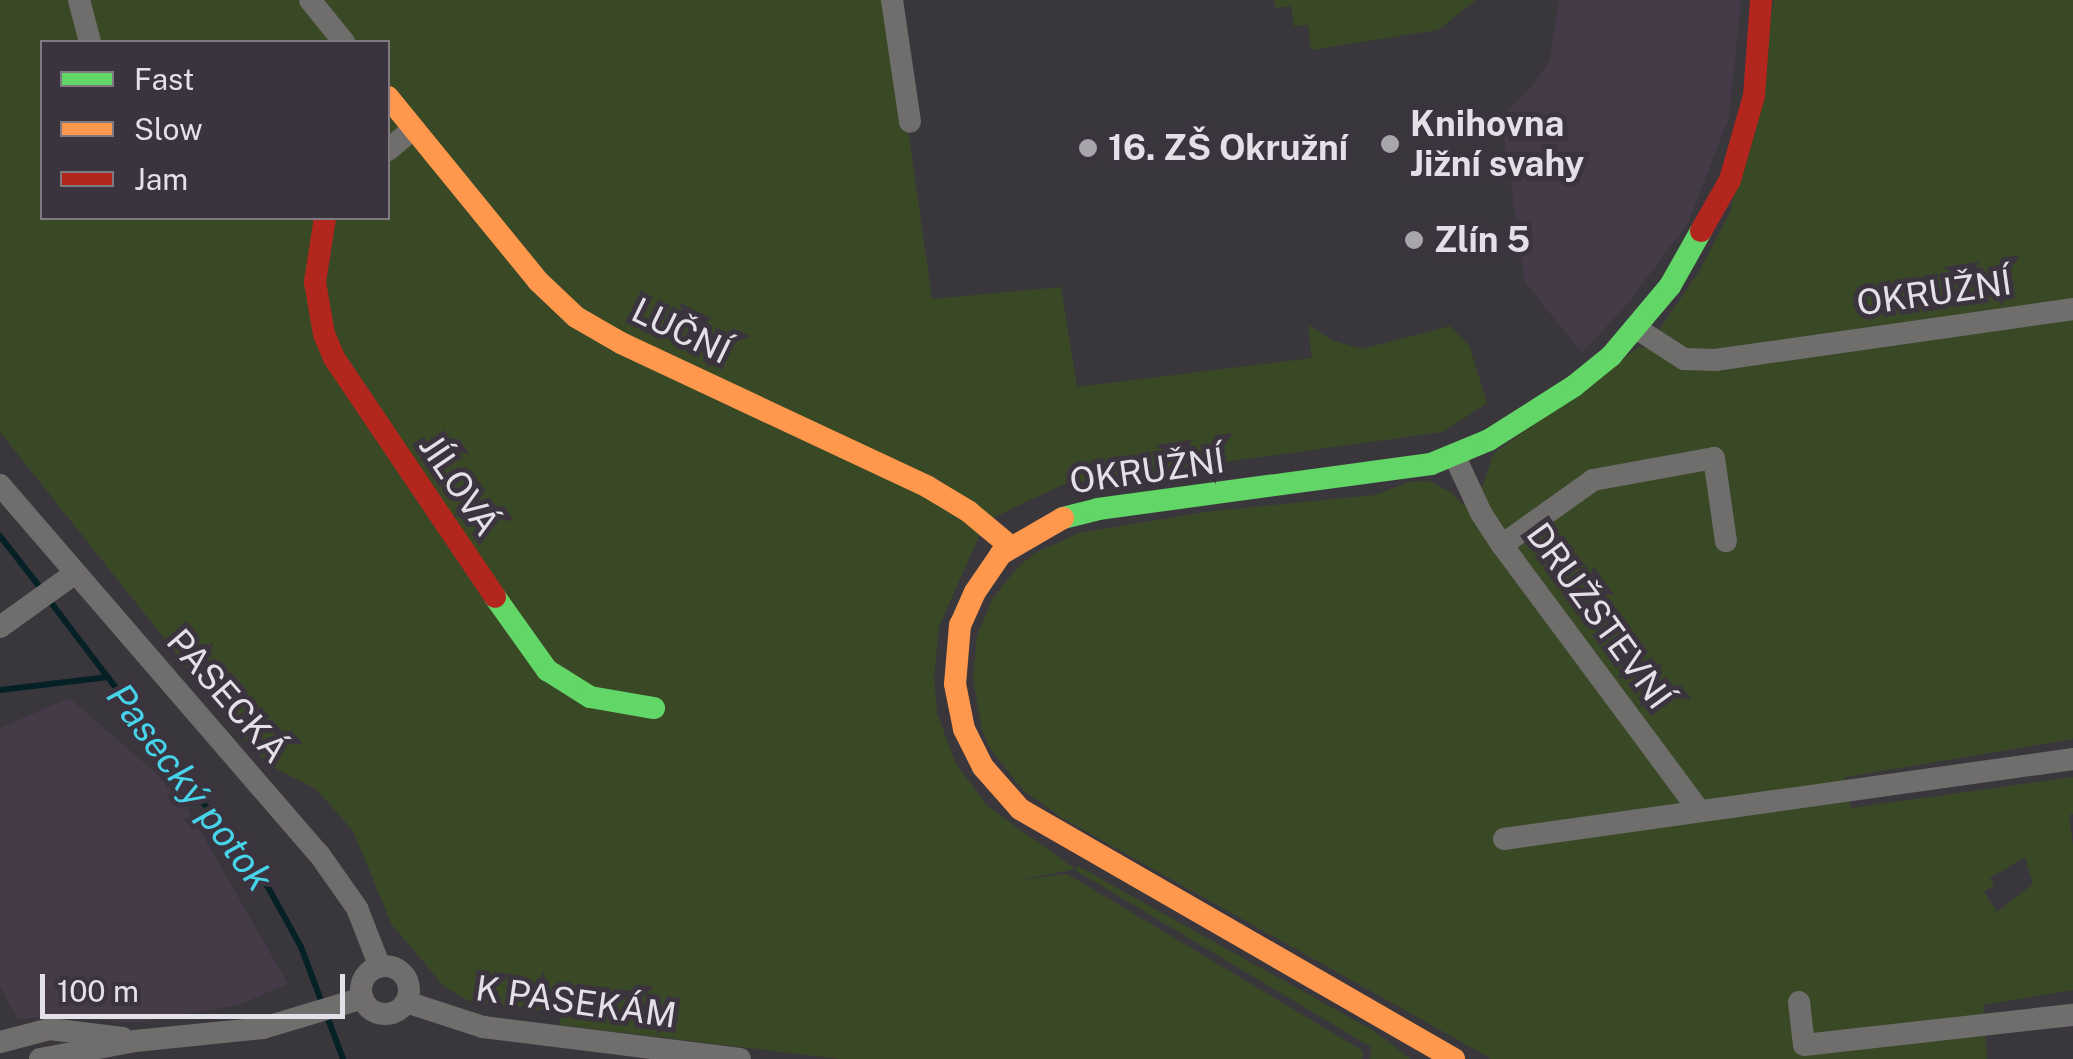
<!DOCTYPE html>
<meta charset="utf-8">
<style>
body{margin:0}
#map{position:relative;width:2073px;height:1059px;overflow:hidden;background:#3a373c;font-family:"Public Sans",sans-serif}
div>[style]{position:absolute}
.commercial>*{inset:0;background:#443a48}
.green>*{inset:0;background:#394925}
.stream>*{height:6px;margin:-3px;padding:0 3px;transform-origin:3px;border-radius:3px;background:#062126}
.street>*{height:22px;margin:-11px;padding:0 11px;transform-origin:11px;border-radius:11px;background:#706d6d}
.street>.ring{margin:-11px;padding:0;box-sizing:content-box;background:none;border:22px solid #706d6d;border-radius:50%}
.fast>*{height:22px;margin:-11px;padding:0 11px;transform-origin:11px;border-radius:11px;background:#63d668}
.slow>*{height:22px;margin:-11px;padding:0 11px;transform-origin:11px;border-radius:11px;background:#ff974d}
.jam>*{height:22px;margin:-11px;padding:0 11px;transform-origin:11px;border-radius:11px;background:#b3261e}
.dots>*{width:28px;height:28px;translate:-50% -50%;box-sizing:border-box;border:5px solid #3b343f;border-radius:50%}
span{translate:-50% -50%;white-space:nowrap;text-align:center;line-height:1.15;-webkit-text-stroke:10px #3b343f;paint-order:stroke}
.poi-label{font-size:35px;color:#e4e0e7;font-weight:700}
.left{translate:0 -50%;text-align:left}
.street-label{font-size:35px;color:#e4e0e7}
.water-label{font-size:38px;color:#47d3ea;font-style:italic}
.legend{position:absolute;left:40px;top:40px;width:350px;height:180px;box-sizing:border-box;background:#3b343f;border:2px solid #7f7982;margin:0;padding:12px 18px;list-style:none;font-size:30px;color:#e4e0e7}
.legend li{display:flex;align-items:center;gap:20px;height:50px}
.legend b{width:50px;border:2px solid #7f7982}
.scale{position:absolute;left:40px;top:974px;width:305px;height:45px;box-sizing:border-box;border:5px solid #e4e0e7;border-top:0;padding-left:12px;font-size:30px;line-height:35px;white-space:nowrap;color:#e4e0e7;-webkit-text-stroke:8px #3b343f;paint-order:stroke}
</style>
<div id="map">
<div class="commercial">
<div style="clip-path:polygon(1559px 0,1741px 0,1729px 117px,1688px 223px,1627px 304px,1582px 353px,1525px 282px,1501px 117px,1531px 87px,1550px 60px)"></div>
<div style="clip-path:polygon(69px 698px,178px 792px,288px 984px,238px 1005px,134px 1023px,69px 1015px,18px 1019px,0 987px,0 728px)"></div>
</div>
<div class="green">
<div style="clip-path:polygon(evenodd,0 0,890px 0,932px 299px,1061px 287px,1077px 387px,1312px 358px,1308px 325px,1334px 341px,1362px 349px,1450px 326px,1469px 345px,1487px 403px,1443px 432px,1064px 484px,986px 521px,939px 626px,934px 678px,937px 713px,955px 762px,987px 806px,1075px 869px,1020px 880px,1067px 874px,1363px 1051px,1362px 1059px,840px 1059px,560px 1025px,559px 1012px,469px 1001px,444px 986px,392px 925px,353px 831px,316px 789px,278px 770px,254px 751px,0 432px,0 0,42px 42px,388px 42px,388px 218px,42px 218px,42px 42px)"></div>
<div style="clip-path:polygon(1274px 0,1476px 0,1438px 30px,1311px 50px,1308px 25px,1294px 26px,1291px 6px,1275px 8px)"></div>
<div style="clip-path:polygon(evenodd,1774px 0,2073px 0,2073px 739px,1845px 777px,1851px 808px,2073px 777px,2073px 814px,2069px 815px,2073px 846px,2073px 990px,1983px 1005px,1987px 1059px,1492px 1059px,1062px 818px,1023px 790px,990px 748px,982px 730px,973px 679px,977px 636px,993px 598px,1017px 568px,1035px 553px,1079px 533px,1212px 511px,1375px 495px,1409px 482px,1428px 481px,1451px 492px,1463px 505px,1483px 485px,1493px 454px,1639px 347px,1647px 348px,1700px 270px,1731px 210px,1774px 0,2025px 857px,2033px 884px,1997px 912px,1984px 892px,1994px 885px,1990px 878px,2025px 857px)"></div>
<div style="clip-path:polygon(1078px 866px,1374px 1031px,1411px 1059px,1370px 1059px,1371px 1047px,1075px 870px)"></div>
</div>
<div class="stream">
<div style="left:0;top:536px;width:68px;rotate:52.1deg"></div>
<div style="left:49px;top:600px;width:363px;rotate:52.7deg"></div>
<div style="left:269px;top:889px;width:66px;rotate:61.1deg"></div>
<div style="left:301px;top:947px;width:120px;rotate:69.4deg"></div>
<div style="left:0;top:690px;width:109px;rotate:-6.9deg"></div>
</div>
<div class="street">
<div style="left:79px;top:0;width:43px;rotate:75.3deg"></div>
<div style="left:310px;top:0;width:54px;rotate:51deg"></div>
<div style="left:892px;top:0;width:123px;rotate:81.6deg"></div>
<div style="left:388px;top:150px;width:33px;rotate:-40deg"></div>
<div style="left:1636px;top:328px;width:57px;rotate:32.9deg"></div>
<div style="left:1684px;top:359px;width:31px;rotate:2deg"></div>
<div style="left:1715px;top:360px;width:362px;rotate:-8.1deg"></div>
<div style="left:1455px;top:457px;width:62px;rotate:65.1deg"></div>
<div style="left:1481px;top:513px;width:38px;rotate:57deg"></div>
<div style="left:1502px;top:545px;width:329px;rotate:53.4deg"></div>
<div style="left:0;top:485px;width:488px;rotate:49.2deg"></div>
<div style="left:319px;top:854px;width:66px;rotate:54.9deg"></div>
<div style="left:357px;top:908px;width:63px;rotate:68.7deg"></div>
<div style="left:1502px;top:545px;width:112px;rotate:-35.5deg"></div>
<div style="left:1593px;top:480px;width:123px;rotate:-10.3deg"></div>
<div style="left:1714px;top:458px;width:84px;rotate:81.8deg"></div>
<div style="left:0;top:627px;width:91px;rotate:-35.6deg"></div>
<div style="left:1504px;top:839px;width:575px;rotate:-8deg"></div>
<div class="ring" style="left:361px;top:966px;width:26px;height:26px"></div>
<div style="left:406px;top:1002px;width:81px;rotate:18deg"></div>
<div style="left:483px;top:1027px;width:259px;rotate:7.1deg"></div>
<div style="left:1799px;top:1002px;width:43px;rotate:83.4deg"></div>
<div style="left:1804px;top:1045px;width:271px;rotate:-6.4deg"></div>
<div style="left:0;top:1042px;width:52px;rotate:-14.6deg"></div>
<div style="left:50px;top:1029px;width:73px;rotate:7.1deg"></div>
<div style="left:40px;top:1059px;width:97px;rotate:-10.7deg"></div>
<div style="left:135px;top:1041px;width:129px;rotate:-5.8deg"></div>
<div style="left:263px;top:1028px;width:104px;rotate:-16.7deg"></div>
</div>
<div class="fast">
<div style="left:1063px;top:518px;width:36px;rotate:-14deg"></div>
<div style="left:1098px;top:509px;width:336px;rotate:-7.7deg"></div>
<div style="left:1431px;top:464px;width:63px;rotate:-22.5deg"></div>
<div style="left:1489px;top:440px;width:101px;rotate:-32.4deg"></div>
<div style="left:1574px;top:386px;width:48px;rotate:-39deg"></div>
<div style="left:1611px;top:356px;width:92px;rotate:-49.9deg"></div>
<div style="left:1670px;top:286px;width:63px;rotate:-60.6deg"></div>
<div style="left:495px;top:597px;width:90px;rotate:54.5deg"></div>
<div style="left:547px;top:670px;width:51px;rotate:32.1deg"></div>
<div style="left:590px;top:697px;width:65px;rotate:9.8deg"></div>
</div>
<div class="slow">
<div style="left:388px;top:97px;width:237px;rotate:50.8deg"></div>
<div style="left:538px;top:281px;width:52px;rotate:43.5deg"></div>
<div style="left:576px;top:317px;width:52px;rotate:30deg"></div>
<div style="left:621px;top:343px;width:339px;rotate:25.1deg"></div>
<div style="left:928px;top:487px;width:47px;rotate:31deg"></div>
<div style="left:968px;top:511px;width:55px;rotate:39.8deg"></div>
<div style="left:1063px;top:518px;width:72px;rotate:149.9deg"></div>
<div style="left:1001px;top:554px;width:46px;rotate:124.4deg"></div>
<div style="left:975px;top:592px;width:36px;rotate:114deg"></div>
<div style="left:960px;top:625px;width:59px;rotate:94.8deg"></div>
<div style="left:955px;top:684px;width:46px;rotate:78.7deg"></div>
<div style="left:964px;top:729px;width:42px;rotate:63.4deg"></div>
<div style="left:983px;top:767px;width:56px;rotate:48.6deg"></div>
<div style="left:1020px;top:809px;width:501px;rotate:29.94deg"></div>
</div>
<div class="jam">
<div style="left:325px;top:218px;width:65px;rotate:98.9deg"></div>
<div style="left:315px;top:282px;width:53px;rotate:80.2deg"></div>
<div style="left:324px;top:334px;width:26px;rotate:67deg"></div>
<div style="left:334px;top:358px;width:288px;rotate:56deg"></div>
<div style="left:1701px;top:231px;width:59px;rotate:-60.4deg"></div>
<div style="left:1730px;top:180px;width:87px;rotate:-74.1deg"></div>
<div style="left:1754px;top:96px;width:96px;rotate:-85.8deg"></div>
</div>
<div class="dots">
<div style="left:1390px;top:144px;background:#a8a5ab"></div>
<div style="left:1088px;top:148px;background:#a8a5ab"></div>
<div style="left:1414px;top:240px;background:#a8a5ab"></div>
</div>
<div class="poi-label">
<span class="left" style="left:1410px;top:144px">Knihovna<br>Jižní svahy</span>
<span class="left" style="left:1108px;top:148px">16. ZŠ Okružní</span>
<span class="left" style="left:1434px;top:240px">Zlín 5</span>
</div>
<div class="street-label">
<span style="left:1934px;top:293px;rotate:-8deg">OKRUŽNÍ</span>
<span style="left:681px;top:331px;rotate:26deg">LUČNÍ</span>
<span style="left:1147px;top:471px;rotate:-8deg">OKRUŽNÍ</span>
<span style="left:459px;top:485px;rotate:56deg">JÍLOVÁ</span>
<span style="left:1599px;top:616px;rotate:54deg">DRUŽSTEVNÍ</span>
<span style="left:227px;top:696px;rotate:49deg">PASECKÁ</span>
<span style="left:576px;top:1002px;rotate:8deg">K PASEKÁM</span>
</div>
<div class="water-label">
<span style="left:190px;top:787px;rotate:53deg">Pasecký potok</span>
</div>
<ul class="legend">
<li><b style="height:12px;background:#63d668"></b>Fast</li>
<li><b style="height:12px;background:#ff974d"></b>Slow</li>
<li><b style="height:12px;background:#b3261e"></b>Jam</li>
</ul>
<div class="scale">100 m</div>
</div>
